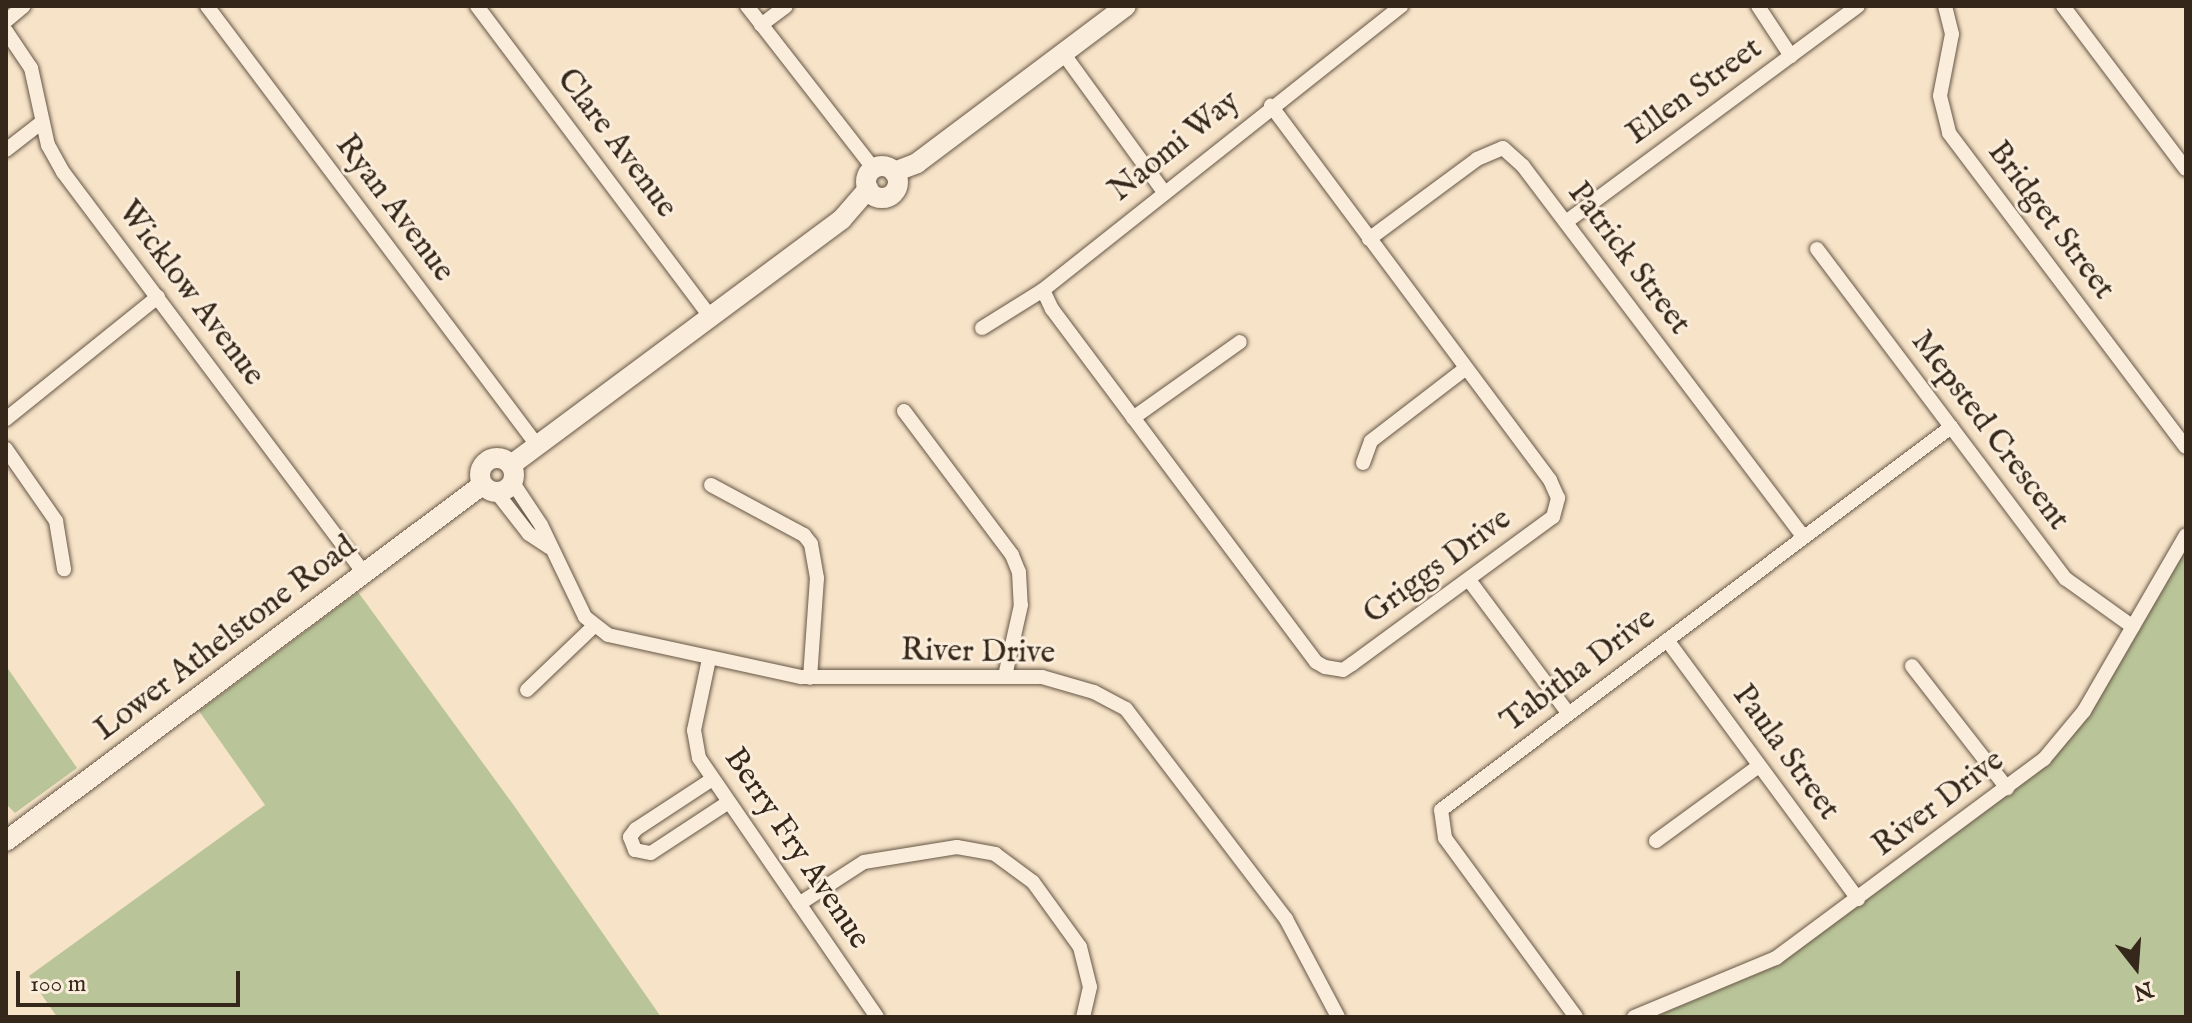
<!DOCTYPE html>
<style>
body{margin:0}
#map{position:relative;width:2192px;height:1023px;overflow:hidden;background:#f7e3c8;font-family:"IM FELL English",serif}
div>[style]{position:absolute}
.green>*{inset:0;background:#b9c498}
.roads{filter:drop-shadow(0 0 2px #665746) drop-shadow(0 0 2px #665746)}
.street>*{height:14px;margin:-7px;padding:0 7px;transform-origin:7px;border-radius:7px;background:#faeddb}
.secondary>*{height:20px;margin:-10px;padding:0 10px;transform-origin:10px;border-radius:10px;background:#faeddb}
.secondary>.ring{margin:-10px;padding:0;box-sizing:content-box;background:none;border:20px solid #faeddb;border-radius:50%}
span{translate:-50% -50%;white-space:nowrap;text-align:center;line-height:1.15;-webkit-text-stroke:6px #faeddb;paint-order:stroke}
.street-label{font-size:32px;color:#35281b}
.frame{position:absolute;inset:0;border:8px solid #35281b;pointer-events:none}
.north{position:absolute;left:2096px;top:927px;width:80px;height:80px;-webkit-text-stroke:6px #faeddb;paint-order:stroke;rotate:163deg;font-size:22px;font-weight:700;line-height:32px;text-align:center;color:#35281b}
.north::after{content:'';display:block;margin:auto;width:28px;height:36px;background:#35281b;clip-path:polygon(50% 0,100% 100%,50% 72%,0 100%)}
.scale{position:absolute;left:16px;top:971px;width:224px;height:36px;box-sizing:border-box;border:4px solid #35281b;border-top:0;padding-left:10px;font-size:24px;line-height:28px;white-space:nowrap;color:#35281b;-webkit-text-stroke:6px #faeddb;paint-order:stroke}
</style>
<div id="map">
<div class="green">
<div style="clip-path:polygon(2186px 548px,2186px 1017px,1654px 1017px,1778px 965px,2045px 766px)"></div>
<div style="clip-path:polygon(358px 592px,515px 807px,661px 1017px,57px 1017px,29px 976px,265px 805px,199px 711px)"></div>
<div style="clip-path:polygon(6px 666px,77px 768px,15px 813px,6px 804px)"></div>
</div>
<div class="roads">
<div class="street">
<div style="left:207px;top:6px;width:549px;rotate:53.07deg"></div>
<div style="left:477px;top:6px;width:388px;rotate:53.1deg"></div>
<div style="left:747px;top:6px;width:205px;rotate:52.1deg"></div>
<div style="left:1758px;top:6px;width:60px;rotate:56.6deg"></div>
<div style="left:1945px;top:6px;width:29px;rotate:76deg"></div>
<div style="left:1952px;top:34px;width:63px;rotate:101deg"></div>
<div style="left:1940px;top:96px;width:38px;rotate:76deg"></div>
<div style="left:1949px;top:133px;width:393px;rotate:53deg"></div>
<div style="left:2063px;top:6px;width:204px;rotate:53deg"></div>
<div style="left:6px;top:21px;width:23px;rotate:-40deg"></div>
<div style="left:761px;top:25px;width:31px;rotate:-37deg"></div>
<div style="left:6px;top:31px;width:45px;rotate:56deg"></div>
<div style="left:31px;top:68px;width:79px;rotate:77.6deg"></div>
<div style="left:48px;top:145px;width:31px;rotate:61deg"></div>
<div style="left:63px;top:172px;width:501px;rotate:53.11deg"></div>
<div style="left:1063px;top:53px;width:172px;rotate:54deg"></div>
<div style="left:6px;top:150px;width:46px;rotate:-37.9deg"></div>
<div style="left:1566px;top:222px;width:363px;rotate:-36.5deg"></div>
<div style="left:1369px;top:239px;width:134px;rotate:-36.5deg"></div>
<div style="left:1477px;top:159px;width:28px;rotate:-23deg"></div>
<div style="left:1503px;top:148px;width:27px;rotate:42deg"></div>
<div style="left:1523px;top:166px;width:465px;rotate:52.9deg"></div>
<div style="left:1817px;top:249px;width:413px;rotate:53deg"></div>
<div style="left:2066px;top:579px;width:82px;rotate:35.6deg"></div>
<div style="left:1043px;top:290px;width:21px;rotate:65deg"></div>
<div style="left:1052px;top:309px;width:441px;rotate:53.2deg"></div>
<div style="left:1316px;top:662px;width:10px;rotate:29deg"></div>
<div style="left:1325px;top:667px;width:18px;rotate:9deg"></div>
<div style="left:1343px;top:670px;width:11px;rotate:-34deg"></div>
<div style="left:1352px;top:664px;width:249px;rotate:-36.2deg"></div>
<div style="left:1553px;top:517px;width:20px;rotate:-75deg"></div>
<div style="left:1558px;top:498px;width:20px;rotate:-114deg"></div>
<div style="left:1550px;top:480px;width:467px;rotate:-126.7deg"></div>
<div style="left:982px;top:328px;width:72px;rotate:-31.9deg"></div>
<div style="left:1043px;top:290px;width:457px;rotate:-38.4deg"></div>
<div style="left:904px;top:411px;width:180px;rotate:53.1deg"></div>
<div style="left:1012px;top:555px;width:18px;rotate:68deg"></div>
<div style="left:1019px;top:572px;width:33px;rotate:87deg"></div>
<div style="left:1021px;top:605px;width:73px;rotate:102.7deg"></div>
<div style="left:1133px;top:418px;width:131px;rotate:-35.4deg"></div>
<div style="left:6px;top:419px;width:195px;rotate:-38.8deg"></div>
<div style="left:6px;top:449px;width:88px;rotate:55.2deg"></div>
<div style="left:56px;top:521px;width:49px;rotate:80.5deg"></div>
<div style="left:1363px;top:463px;width:23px;rotate:-70deg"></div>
<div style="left:1371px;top:441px;width:118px;rotate:-37.5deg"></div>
<div style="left:513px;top:483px;width:50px;rotate:56.3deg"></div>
<div style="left:541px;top:525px;width:102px;rotate:64.4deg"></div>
<div style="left:585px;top:617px;width:29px;rotate:38deg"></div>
<div style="left:608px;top:635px;width:198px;rotate:12.3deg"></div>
<div style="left:801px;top:677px;width:241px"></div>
<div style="left:1042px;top:677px;width:54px;rotate:16.1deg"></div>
<div style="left:1094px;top:692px;width:36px;rotate:28deg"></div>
<div style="left:1126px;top:709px;width:264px;rotate:52.7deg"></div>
<div style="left:1286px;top:919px;width:111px;rotate:62deg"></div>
<div style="left:711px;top:485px;width:106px;rotate:28.3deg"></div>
<div style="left:804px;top:535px;width:11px;rotate:52deg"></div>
<div style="left:811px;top:544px;width:35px;rotate:80deg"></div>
<div style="left:817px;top:578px;width:100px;rotate:94deg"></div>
<div style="left:497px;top:493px;width:52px;rotate:52deg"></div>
<div style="left:529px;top:534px;width:24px;rotate:33deg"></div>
<div style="left:1469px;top:580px;width:166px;rotate:53.3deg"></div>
<div style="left:1667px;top:640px;width:322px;rotate:53.6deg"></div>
<div style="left:709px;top:659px;width:73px;rotate:101.9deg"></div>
<div style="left:694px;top:730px;width:28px;rotate:80deg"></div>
<div style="left:699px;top:758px;width:314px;rotate:55.5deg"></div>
<div style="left:1912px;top:666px;width:155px;rotate:52.1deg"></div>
<div style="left:527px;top:690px;width:93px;rotate:-43.7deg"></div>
<div style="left:711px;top:780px;width:90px;rotate:146.8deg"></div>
<div style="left:636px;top:829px;width:10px;rotate:127deg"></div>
<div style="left:630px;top:837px;width:14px;rotate:69deg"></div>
<div style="left:635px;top:850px;width:16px;rotate:11deg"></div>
<div style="left:651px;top:853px;width:91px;rotate:-33.3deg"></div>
<div style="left:1656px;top:841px;width:127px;rotate:-36.1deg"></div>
<div style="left:799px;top:904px;width:77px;rotate:-32.9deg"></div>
<div style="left:864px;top:862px;width:94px;rotate:-9.2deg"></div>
<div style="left:957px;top:847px;width:39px;rotate:10deg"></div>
<div style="left:995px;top:854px;width:47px;rotate:36.4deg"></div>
<div style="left:1033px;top:882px;width:80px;rotate:54.1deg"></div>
<div style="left:1080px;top:947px;width:41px;rotate:76deg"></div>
<div style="left:1090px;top:987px;width:31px;rotate:103deg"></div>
<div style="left:1576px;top:1017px;width:222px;rotate:-126.2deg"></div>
<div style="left:1445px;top:838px;width:28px;rotate:-98deg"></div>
<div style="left:1441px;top:810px;width:638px;rotate:-36.91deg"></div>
<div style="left:1634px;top:1017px;width:154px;rotate:-22.6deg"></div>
<div style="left:1776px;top:958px;width:334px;rotate:-36.6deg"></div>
<div style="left:2044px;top:759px;width:62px;rotate:-50.2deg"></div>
<div style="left:2084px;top:711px;width:203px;rotate:-59.9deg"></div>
</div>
<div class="secondary">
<div class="ring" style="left:866px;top:166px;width:12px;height:12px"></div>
<div style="left:894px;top:172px;width:25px;rotate:-21deg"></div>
<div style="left:917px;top:163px;width:261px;rotate:-36.9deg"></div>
<div class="ring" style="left:480px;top:458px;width:14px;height:14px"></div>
<div style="left:511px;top:465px;width:412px;rotate:-36.6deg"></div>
<div style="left:842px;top:219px;width:40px;rotate:-49deg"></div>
<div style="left:6px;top:841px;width:594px;rotate:-36.79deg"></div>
</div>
</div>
<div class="street-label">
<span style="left:1695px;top:92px;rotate:-36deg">Ellen Street</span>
<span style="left:616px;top:144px;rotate:53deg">Clare Avenue</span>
<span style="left:1175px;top:147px;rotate:-39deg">Naomi Way</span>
<span style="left:394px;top:209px;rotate:53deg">Ryan Avenue</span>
<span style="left:2050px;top:221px;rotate:53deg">Bridget Street</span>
<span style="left:1628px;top:259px;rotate:53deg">Patrick Street</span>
<span style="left:190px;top:294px;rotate:53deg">Wicklow Avenue</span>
<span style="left:1989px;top:431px;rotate:53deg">Mepsted Crescent</span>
<span style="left:1438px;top:567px;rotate:-36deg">Griggs Drive</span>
<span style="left:226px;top:639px;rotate:-37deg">Lower Athelstone Road</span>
<span style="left:978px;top:653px;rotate:1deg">River Drive</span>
<span style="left:1579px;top:671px;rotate:-37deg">Tabitha Drive</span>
<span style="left:1785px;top:753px;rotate:54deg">Paula Street</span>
<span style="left:1939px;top:804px;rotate:-37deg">River Drive</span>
<span style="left:796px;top:849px;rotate:56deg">Berry Fry Avenue</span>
</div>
<div class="frame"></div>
<div class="north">N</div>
<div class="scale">100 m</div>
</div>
